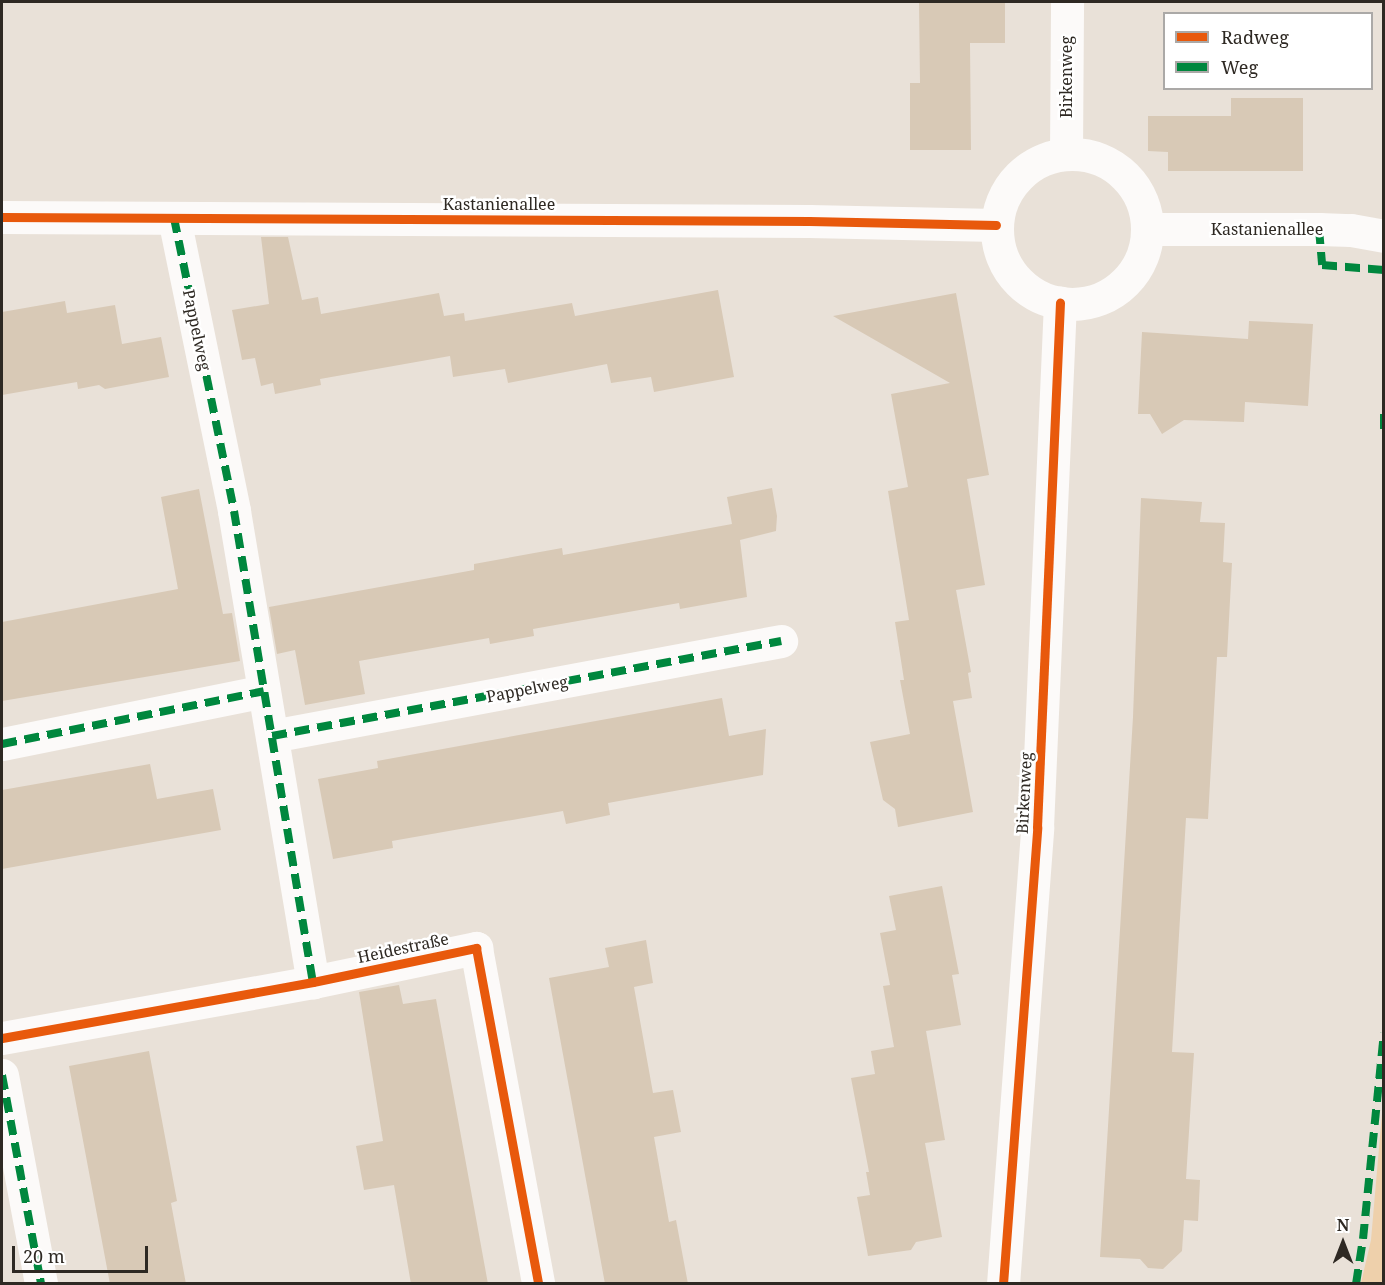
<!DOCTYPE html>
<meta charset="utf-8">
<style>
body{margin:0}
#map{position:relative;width:1385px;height:1285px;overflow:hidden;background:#e9e1d8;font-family:"Noto Serif",serif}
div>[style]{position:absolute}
.green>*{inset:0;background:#eed0ab}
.building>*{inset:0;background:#d8c9b6}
.minor>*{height:33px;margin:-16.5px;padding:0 16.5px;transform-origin:16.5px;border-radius:16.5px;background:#fcfaf9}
.minor>.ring{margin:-16.5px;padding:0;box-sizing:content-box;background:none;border:33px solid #fcfaf9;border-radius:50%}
.quiet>*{height:8px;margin-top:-4px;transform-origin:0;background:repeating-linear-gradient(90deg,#00873e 0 15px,transparent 0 23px)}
.cycleway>*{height:9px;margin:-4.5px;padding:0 4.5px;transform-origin:4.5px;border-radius:4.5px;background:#e8590c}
span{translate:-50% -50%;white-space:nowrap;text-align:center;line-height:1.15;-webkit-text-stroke:5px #fff;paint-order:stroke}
.street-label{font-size:16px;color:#2e2923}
.frame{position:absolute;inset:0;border:3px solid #2e2923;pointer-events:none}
.legend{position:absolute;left:1163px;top:12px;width:210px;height:78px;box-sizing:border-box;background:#fff;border:2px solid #aba9a7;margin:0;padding:8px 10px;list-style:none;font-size:18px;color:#2e2923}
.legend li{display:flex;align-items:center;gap:12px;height:30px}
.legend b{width:30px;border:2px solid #aba9a7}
.north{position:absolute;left:1313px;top:1213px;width:60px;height:60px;-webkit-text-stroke:4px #fff;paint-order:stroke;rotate:0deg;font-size:16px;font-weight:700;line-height:24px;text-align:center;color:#2e2923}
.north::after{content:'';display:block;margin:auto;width:21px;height:27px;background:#2e2923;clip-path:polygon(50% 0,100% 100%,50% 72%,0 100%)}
.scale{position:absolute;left:12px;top:1246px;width:136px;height:27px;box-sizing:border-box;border:3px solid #2e2923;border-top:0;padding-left:8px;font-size:18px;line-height:21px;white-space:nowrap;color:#2e2923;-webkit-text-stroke:4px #fff;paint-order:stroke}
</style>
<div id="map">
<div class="green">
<div style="clip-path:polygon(1383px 1102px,1383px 1283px,1361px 1283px,1371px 1240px)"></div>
</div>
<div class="building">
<div style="clip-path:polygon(919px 2px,1005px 2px,1005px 43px,970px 43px,971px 150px,910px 150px,910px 83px,920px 83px)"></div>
<div style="clip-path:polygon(1231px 98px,1303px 98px,1303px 171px,1168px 171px,1168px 152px,1148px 151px,1148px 116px,1231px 116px)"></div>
<div style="clip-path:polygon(261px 237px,288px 237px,302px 300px,318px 297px,321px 314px,439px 293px,444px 316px,464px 313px,465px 321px,572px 303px,575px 316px,718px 290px,734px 377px,654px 392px,651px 377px,611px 383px,607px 364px,508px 383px,505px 369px,453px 377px,450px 356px,320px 379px,321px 385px,275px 394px,273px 383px,261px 386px,255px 358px,242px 360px,232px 310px,269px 304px)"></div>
<div style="clip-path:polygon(956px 293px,989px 475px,967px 479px,985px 585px,956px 590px,971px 672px,968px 673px,972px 698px,953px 701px,973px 812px,898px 827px,895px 809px,883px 800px,870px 742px,910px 734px,900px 680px,904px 680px,895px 622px,909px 620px,888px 491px,908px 487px,891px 394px,950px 383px,833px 316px)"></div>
<div style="clip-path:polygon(65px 301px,67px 313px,115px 305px,122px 344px,161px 337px,169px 377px,105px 389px,99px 385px,78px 389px,77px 382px,2px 395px,2px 312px)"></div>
<div style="clip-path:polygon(1249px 321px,1313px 324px,1308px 406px,1245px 402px,1244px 422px,1184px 420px,1162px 434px,1150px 414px,1138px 414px,1142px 332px,1248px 339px)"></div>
<div style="clip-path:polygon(772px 488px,777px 516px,776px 531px,740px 540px,747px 597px,680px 609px,679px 603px,533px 629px,534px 636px,490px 644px,489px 638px,359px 661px,365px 694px,305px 705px,295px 650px,277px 654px,269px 607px,474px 570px,474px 564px,562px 548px,563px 555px,732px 524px,727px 497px)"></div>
<div style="clip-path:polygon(199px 489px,223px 614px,232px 613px,240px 661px,2px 701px,2px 622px,178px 589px,161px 497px)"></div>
<div style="clip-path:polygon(1141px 498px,1202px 502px,1200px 522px,1225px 523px,1223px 562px,1232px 563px,1227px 657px,1217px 657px,1208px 819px,1186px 818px,1172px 1052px,1194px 1053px,1186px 1179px,1200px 1180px,1198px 1221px,1184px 1220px,1182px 1251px,1163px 1269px,1148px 1268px,1140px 1259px,1100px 1257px,1133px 717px)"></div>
<div style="clip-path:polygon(722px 698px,729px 736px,766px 729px,763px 775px,608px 803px,610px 815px,566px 824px,563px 811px,392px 841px,393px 848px,333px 859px,318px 779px,378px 768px,377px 761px)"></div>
<div style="clip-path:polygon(150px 764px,157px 799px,213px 789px,221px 830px,2px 869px,2px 790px)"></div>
<div style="clip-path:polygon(942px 886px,959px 974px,952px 975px,961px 1025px,926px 1031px,945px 1140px,925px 1143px,942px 1237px,916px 1242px,911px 1250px,868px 1256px,857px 1197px,870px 1195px,866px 1172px,869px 1172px,851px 1078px,875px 1074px,871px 1051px,894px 1047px,883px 986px,890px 985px,880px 933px,896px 930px,889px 896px)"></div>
<div style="clip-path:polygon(646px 940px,653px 983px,634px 987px,653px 1093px,673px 1090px,681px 1132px,654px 1137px,669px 1222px,676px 1220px,688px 1284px,605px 1284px,549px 978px,609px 967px,605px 948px)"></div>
<div style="clip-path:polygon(399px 985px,403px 1004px,436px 999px,488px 1284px,411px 1284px,394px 1185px,364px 1190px,356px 1146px,383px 1141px,359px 992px)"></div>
<div style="clip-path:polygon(149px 1051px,177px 1201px,171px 1203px,186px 1284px,110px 1284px,69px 1066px)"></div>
</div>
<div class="minor">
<div style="left:1066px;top:153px;width:151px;rotate:-89.6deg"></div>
<div class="ring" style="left:997px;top:154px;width:117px;height:117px"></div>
<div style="left:2px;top:217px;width:807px;rotate:0.28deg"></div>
<div style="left:809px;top:221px;width:187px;rotate:1.2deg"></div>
<div style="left:174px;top:218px;width:299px;rotate:78.4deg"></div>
<div style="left:234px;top:511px;width:478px;rotate:80.5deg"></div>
<div style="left:1150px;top:229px;width:169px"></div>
<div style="left:1319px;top:229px;width:32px;rotate:2deg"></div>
<div style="left:1351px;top:230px;width:34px;rotate:10deg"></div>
<div style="left:272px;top:736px;width:518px;rotate:-10.57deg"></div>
<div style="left:2px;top:744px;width:267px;rotate:-11.4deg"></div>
<div style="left:2px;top:1038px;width:316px;rotate:-10.2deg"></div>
<div style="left:313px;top:982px;width:167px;rotate:-11.8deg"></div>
<div style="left:476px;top:948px;width:342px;rotate:79.5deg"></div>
<div style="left:2px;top:1075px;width:213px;rotate:79.4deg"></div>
<div style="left:1003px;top:1284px;width:458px;rotate:-85.7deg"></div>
<div style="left:1037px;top:827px;width:525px;rotate:-87.49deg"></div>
</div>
<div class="quiet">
<div style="left:174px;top:218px;width:299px;rotate:78.4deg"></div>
<div style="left:234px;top:511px;width:478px;rotate:80.5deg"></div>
<div style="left:1319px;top:229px;width:36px;rotate:85deg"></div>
<div style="left:1322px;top:265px;width:62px;rotate:4.6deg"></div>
<div style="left:1384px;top:414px;width:22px;rotate:90deg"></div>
<div style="left:272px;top:736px;width:518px;rotate:-10.57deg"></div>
<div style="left:2px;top:744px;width:267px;rotate:-11.4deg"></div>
<div style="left:2px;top:1075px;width:213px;rotate:79.4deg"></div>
<div style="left:1356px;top:1284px;width:46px;rotate:-81.2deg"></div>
<div style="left:1363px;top:1239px;width:207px;rotate:-84.2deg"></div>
</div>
<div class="cycleway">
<div style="left:2px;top:217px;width:807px;rotate:0.28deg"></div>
<div style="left:809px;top:221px;width:187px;rotate:1.2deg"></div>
<div style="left:2px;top:1038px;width:316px;rotate:-10.2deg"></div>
<div style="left:313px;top:982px;width:167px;rotate:-11.8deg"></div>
<div style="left:476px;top:948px;width:342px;rotate:79.5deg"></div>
<div style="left:1003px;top:1284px;width:458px;rotate:-85.7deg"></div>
<div style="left:1037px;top:827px;width:525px;rotate:-87.49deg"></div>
</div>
<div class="street-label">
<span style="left:1066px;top:77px;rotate:-90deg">Birkenweg</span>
<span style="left:499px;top:204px">Kastanienallee</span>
<span style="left:1267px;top:229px">Kastanienallee</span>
<span style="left:197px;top:330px;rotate:78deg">Pappelweg</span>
<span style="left:527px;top:689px;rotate:-11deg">Pappelweg</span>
<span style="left:1024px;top:793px;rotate:-87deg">Birkenweg</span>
<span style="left:403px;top:948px;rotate:-12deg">Heidestraße</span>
</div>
<div class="frame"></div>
<ul class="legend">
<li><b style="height:8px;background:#e8590c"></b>Radweg</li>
<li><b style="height:8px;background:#00873e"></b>Weg</li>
</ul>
<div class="north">N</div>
<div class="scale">20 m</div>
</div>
